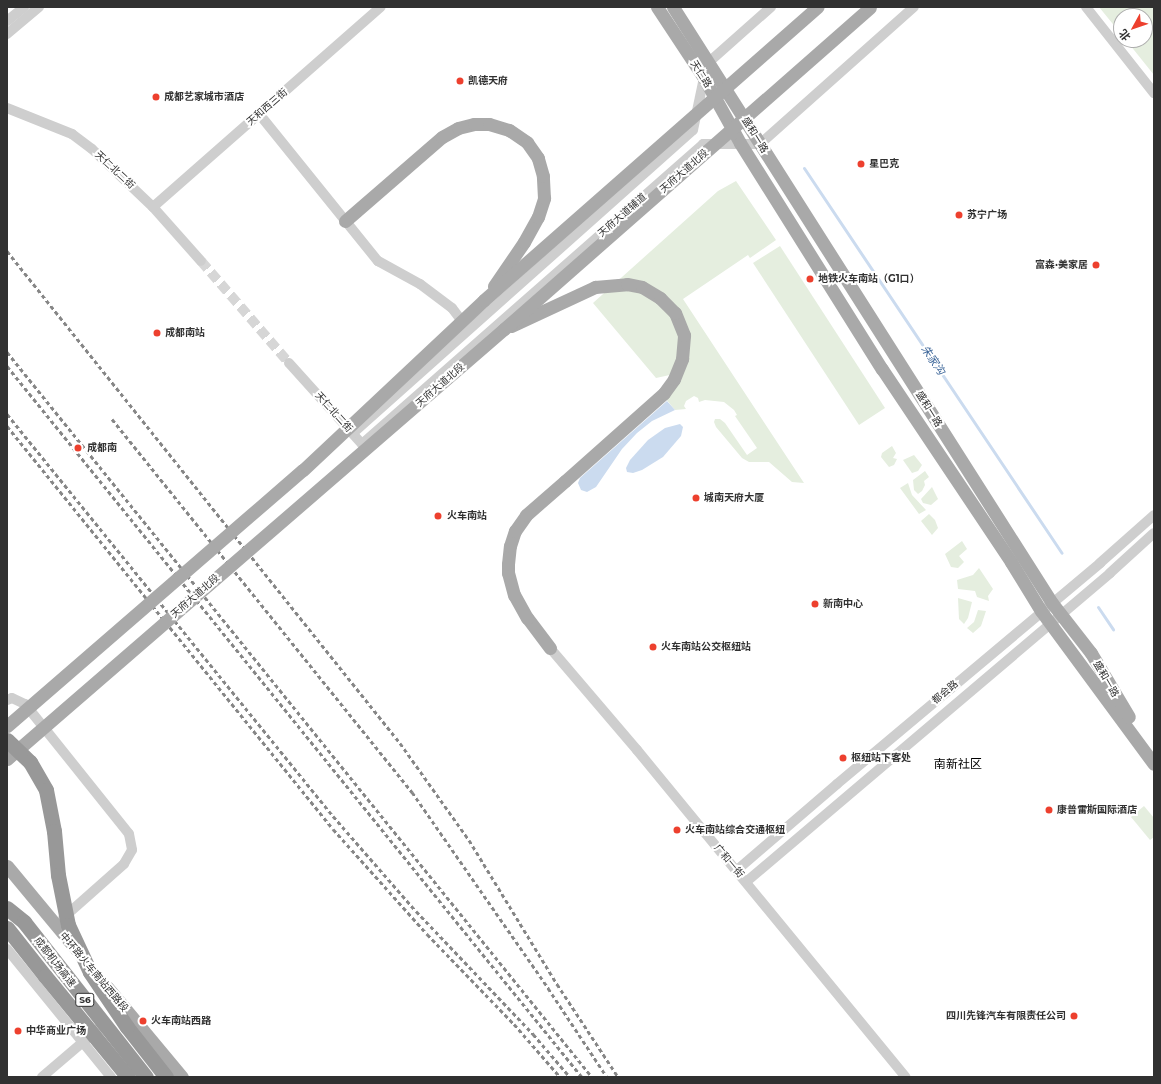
<!DOCTYPE html>
<meta charset="utf-8">
<style>
body{margin:0}
#map{position:relative;width:1161px;height:1084px;overflow:hidden;background:#fff;font-family:Montserrat,"Noto Sans SC",sans-serif}
div>[style]{position:absolute}
.green>*{inset:0;background:#e5eedf}
.water>*{inset:0;background:#cbdbef}
.stream>*{height:3px;margin:-1.5px;padding:0 1.5px;transform-origin:1.5px;border-radius:1.5px;background:#cbdbef}
.minor-tunnel>*{height:10px;margin-top:-5px;transform-origin:0;background:repeating-linear-gradient(90deg,#d6d6d6 0 10px,transparent 0 15px)}
.minor>*{height:10px;margin:-5px;padding:0 5px;transform-origin:5px;border-radius:5px;background:#cecece}
.major>*{height:13px;margin:-6.5px;padding:0 6.5px;transform-origin:6.5px;border-radius:6.5px;background:#a9a9a9}
.highway>*{height:15px;margin:-7.5px;padding:0 7.5px;transform-origin:7.5px;border-radius:7.5px;background:#989898}
.rail>*{height:3px;margin-top:-1.5px;transform-origin:0;background:repeating-linear-gradient(90deg,#868686 0 4px,transparent 0 7px)}
.major-bridge>*{height:13px;margin:-6.5px;padding:0 6.5px;transform-origin:6.5px;border-radius:6.5px;background:#a9a9a9}
.highway-bridge>*{height:15px;margin:-7.5px;padding:0 7.5px;transform-origin:7.5px;border-radius:7.5px;background:#989898}
.dots>*{width:11px;height:11px;translate:-50% -50%;box-sizing:border-box;border:2px solid #fff;border-radius:50%}
span{translate:-50% -50%;white-space:nowrap;text-align:center;line-height:1.15;-webkit-text-stroke:4px #fff;paint-order:stroke}
.shield-label span{padding:1px 3px;background:#fff;border:1px solid;border-radius:3px;-webkit-text-stroke-width:0}
.shield-label{font-size:9px;color:#313131;font-weight:700}
.street-label{font-size:10px;color:#313131}
.poi-label{font-size:10px;color:#313131;font-weight:700}
.left{translate:0 -50%;text-align:left}
.right{translate:-100% -50%;text-align:right}
.water-label{font-size:11px;color:#3a6498;font-style:italic}
.quarter-label{font-size:12px;color:#000}
.frame{position:absolute;inset:0;border:8px solid #313131;pointer-events:none}
.north{position:absolute;left:1113px;top:8px;width:40px;height:40px;box-sizing:border-box;background:#fff;border:1px solid #adadad;border-radius:50%;rotate:230deg;font-size:11px;font-weight:700;line-height:16px;text-align:center;color:#313131}
.north::after{content:'';display:block;margin:auto;width:14px;height:18px;background:#ed402e;clip-path:polygon(50% 0,100% 100%,50% 72%,0 100%)}
</style>
<div id="map">
<div class="green">
<div style="clip-path:polygon(1099px 7px,1154px 7px,1154px 75px,1126px 40px,1145px 40px,1145px 16px,1121px 16px,1121px 34px)"></div>
<div style="clip-path:polygon(736px 181px,776px 240px,750px 258px,748px 255px,683px 299px,804px 483px,792px 482px,769px 462px,749px 462px,742px 458px,716px 427px,714px 422px,715px 419px,720px 419px,725px 423px,747px 455px,757px 448px,735px 416px,737px 415px,734px 410px,724px 402px,705px 400px,699px 402px,698px 398px,694px 396px,686px 401px,684px 406px,686px 409px,675px 410px,665px 398px,679px 373px,656px 378px,593px 303px,718px 191px)"></div>
<div style="clip-path:polygon(780px 246px,885px 408px,859px 425px,753px 263px)"></div>
<div style="clip-path:polygon(892px 446px,896px 453px,893px 458px,897px 459px,894px 465px,889px 467px,881px 457px,882px 453px)"></div>
<div style="clip-path:polygon(914px 455px,922px 465px,918px 471px,912px 473px,903px 460px)"></div>
<div style="clip-path:polygon(925px 471px,929px 477px,924px 481px,925px 485px,922px 491px,918px 494px,914px 490px,913px 480px)"></div>
<div style="clip-path:polygon(908px 483px,912px 495px,926px 510px,919px 514px,900px 488px)"></div>
<div style="clip-path:polygon(932px 487px,938px 499px,931px 505px,923px 503px,921px 499px)"></div>
<div style="clip-path:polygon(929px 514px,935px 520px,938px 528px,932px 535px,921px 521px)"></div>
<div style="clip-path:polygon(962px 541px,967px 549px,959px 556px,964px 562px,958px 568px,951px 567px,945px 554px)"></div>
<div style="clip-path:polygon(979px 568px,993px 589px,988px 596px,989px 601px,977px 597px,975px 591px,958px 589px,957px 580px,973px 575px)"></div>
<div style="clip-path:polygon(958px 598px,972px 602px,968px 618px,964px 624px,959px 619px)"></div>
<div style="clip-path:polygon(978px 610px,986px 611px,981px 626px,973px 633px,967px 628px,974px 622px)"></div>
<div style="clip-path:polygon(1144px 806px,1154px 818px,1154px 837px,1150px 840px,1131px 817px)"></div>
</div>
<div class="water">
<div style="clip-path:polygon(667px 401px,675px 410px,652px 421px,637px 433px,622px 449px,596px 487px,587px 492px,581px 490px,578px 483px,580px 478px)"></div>
<div style="clip-path:polygon(680px 424px,683px 427px,681px 436px,663px 457px,642px 470px,633px 473px,627px 472px,626px 468px,630px 460px,648px 440px,665px 428px)"></div>
</div>
<div class="stream">
<div style="left:804px;top:168px;width:463px;rotate:56.2deg"></div>
<div style="left:1098px;top:607px;width:27px;rotate:56deg"></div>
</div>
<div class="minor-tunnel">
<div style="left:201px;top:261px;width:135px;rotate:49.2deg"></div>
</div>
<div class="minor">
<div style="left:1086px;top:7px;width:110px;rotate:51.7deg"></div>
<div style="left:7px;top:21px;width:22px;rotate:-39deg"></div>
<div style="left:7px;top:34px;width:42px;rotate:-40.2deg"></div>
<div style="left:7px;top:108px;width:70px;rotate:21.8deg"></div>
<div style="left:72px;top:134px;width:25px;rotate:37deg"></div>
<div style="left:92px;top:149px;width:84px;rotate:43.6deg"></div>
<div style="left:153px;top:207px;width:72px;rotate:48.4deg"></div>
<div style="left:260px;top:115px;width:188px;rotate:51.1deg"></div>
<div style="left:378px;top:261px;width:48px;rotate:28.7deg"></div>
<div style="left:420px;top:284px;width:40px;rotate:37deg"></div>
<div style="left:452px;top:308px;width:21px;rotate:53deg"></div>
<div style="left:153px;top:207px;width:303px;rotate:-41.3deg"></div>
<div style="left:289px;top:363px;width:109px;rotate:48deg"></div>
<div style="left:362px;top:444px;width:454px;rotate:-41.3deg"></div>
<div style="left:703px;top:144px;width:57px"></div>
<div style="left:760px;top:144px;width:206px;rotate:-41.7deg"></div>
<div style="left:353px;top:433px;width:455px;rotate:-41.7deg"></div>
<div style="left:693px;top:130px;width:53px;rotate:-78.1deg"></div>
<div style="left:704px;top:78px;width:17px;rotate:-73deg"></div>
<div style="left:709px;top:62px;width:83px;rotate:-41.6deg"></div>
<div style="left:550px;top:648px;width:134px;rotate:49.5deg"></div>
<div style="left:637px;top:750px;width:423px;rotate:50.6deg"></div>
<div style="left:7px;top:700px;width:5px;rotate:-22deg"></div>
<div style="left:12px;top:698px;width:14px;rotate:25deg"></div>
<div style="left:25px;top:704px;width:166px;rotate:51.3deg"></div>
<div style="left:129px;top:834px;width:16px;rotate:79deg"></div>
<div style="left:132px;top:850px;width:16px;rotate:120deg"></div>
<div style="left:124px;top:864px;width:81px;rotate:138.5deg"></div>
<div style="left:737px;top:870px;width:132px;rotate:-40.7deg"></div>
<div style="left:837px;top:784px;width:344px;rotate:-40deg"></div>
<div style="left:1100px;top:563px;width:72px;rotate:-41.6deg"></div>
<div style="left:746px;top:882px;width:477px;rotate:-40.3deg"></div>
<div style="left:1110px;top:573px;width:59px;rotate:-42.3deg"></div>
<div style="left:7px;top:949px;width:165px;rotate:50.9deg"></div>
<div style="left:42px;top:1077px;width:82px;rotate:-40.5deg"></div>
</div>
<div class="major">
<div style="left:657px;top:7px;width:85px;rotate:56.5deg"></div>
<div style="left:704px;top:78px;width:74px;rotate:61deg"></div>
<div style="left:740px;top:143px;width:267px;rotate:57.9deg"></div>
<div style="left:882px;top:369px;width:232px;rotate:56.2deg"></div>
<div style="left:1011px;top:562px;width:57px;rotate:58.5deg"></div>
<div style="left:1041px;top:611px;width:190px;rotate:53.6deg"></div>
<div style="left:673px;top:7px;width:706px;rotate:57.55deg"></div>
<div style="left:1052px;top:603px;width:63px;rotate:52deg"></div>
<div style="left:1091px;top:653px;width:74px;rotate:59.3deg"></div>
<div style="left:345px;top:221px;width:128px;rotate:-40.9deg"></div>
<div style="left:442px;top:137px;width:18px;rotate:-29deg"></div>
<div style="left:458px;top:128px;width:16px;rotate:-14deg"></div>
<div style="left:474px;top:124px;width:15px"></div>
<div style="left:489px;top:124px;width:21px;rotate:17deg"></div>
<div style="left:509px;top:130px;width:22px;rotate:34deg"></div>
<div style="left:511px;top:326px;width:93px;rotate:-24.9deg"></div>
<div style="left:595px;top:287px;width:32px;rotate:-5deg"></div>
<div style="left:627px;top:284px;width:15px;rotate:11deg"></div>
<div style="left:642px;top:287px;width:21px;rotate:31deg"></div>
<div style="left:550px;top:648px;width:38px;rotate:-127deg"></div>
<div style="left:527px;top:618px;width:26px;rotate:-119deg"></div>
<div style="left:514px;top:595px;width:23px;rotate:-105deg"></div>
<div style="left:508px;top:573px;width:9px;rotate:-90deg"></div>
<div style="left:508px;top:564px;width:18px;rotate:-84deg"></div>
<div style="left:510px;top:546px;width:16px;rotate:-72deg"></div>
<div style="left:515px;top:531px;width:19px;rotate:-55deg"></div>
<div style="left:526px;top:515px;width:52px;rotate:-41.1deg"></div>
<div style="left:7px;top:866px;width:108px;rotate:50.3deg"></div>
<div style="left:107px;top:987px;width:117px;rotate:50.2deg"></div>
</div>
<div class="highway">
<div style="left:7px;top:928px;width:61px;rotate:51.6deg"></div>
<div style="left:127px;top:1027px;width:63px;rotate:52deg"></div>
</div>
<div class="rail">
<div style="left:7px;top:251px;width:630px;rotate:51.38deg"></div>
<div style="left:400px;top:743px;width:119px;rotate:54.6deg"></div>
<div style="left:469px;top:840px;width:169px;rotate:58.6deg"></div>
<div style="left:557px;top:984px;width:111px;rotate:56.7deg"></div>
<div style="left:7px;top:352px;width:932px;rotate:51.1deg"></div>
<div style="left:7px;top:366px;width:914px;rotate:51.04deg"></div>
<div style="left:7px;top:414px;width:518px;rotate:50.96deg"></div>
<div style="left:333px;top:816px;width:126px;rotate:48.9deg"></div>
<div style="left:416px;top:911px;width:170px;rotate:46.4deg"></div>
<div style="left:533px;top:1034px;width:57px;rotate:49.3deg"></div>
<div style="left:112px;top:419px;width:479px;rotate:51.2deg"></div>
<div style="left:412px;top:792px;width:239px;rotate:55.2deg"></div>
<div style="left:548px;top:988px;width:107px;rotate:56.5deg"></div>
<div style="left:7px;top:426px;width:518px;rotate:51.03deg"></div>
<div style="left:333px;top:829px;width:141px;rotate:48.2deg"></div>
<div style="left:427px;top:934px;width:125px;rotate:46deg"></div>
<div style="left:514px;top:1024px;width:70px;rotate:49deg"></div>
</div>
<div class="major-bridge">
<div style="left:494px;top:286px;width:53px;rotate:-55.7deg"></div>
<div style="left:524px;top:242px;width:29px;rotate:-61deg"></div>
<div style="left:538px;top:217px;width:20px;rotate:-72deg"></div>
<div style="left:544px;top:198px;width:22px;rotate:-93deg"></div>
<div style="left:543px;top:176px;width:19px;rotate:-106deg"></div>
<div style="left:538px;top:158px;width:19px;rotate:-125deg"></div>
<div style="left:565px;top:481px;width:132px;rotate:-41.6deg"></div>
<div style="left:664px;top:393px;width:17px;rotate:-54deg"></div>
<div style="left:674px;top:379px;width:22px;rotate:-68deg"></div>
<div style="left:682px;top:359px;width:24px;rotate:-85deg"></div>
<div style="left:684px;top:335px;width:24px;rotate:-112deg"></div>
<div style="left:675px;top:313px;width:21px;rotate:-135deg"></div>
<div style="left:7px;top:726px;width:391px;rotate:-40.9deg"></div>
<div style="left:303px;top:470px;width:248px;rotate:-43.2deg"></div>
<div style="left:484px;top:300px;width:444px;rotate:-41.3deg"></div>
<div style="left:7px;top:759px;width:657px;rotate:-40.87deg"></div>
<div style="left:504px;top:329px;width:487px;rotate:-41.3deg"></div>
</div>
<div class="highway-bridge">
<div style="left:7px;top:740px;width:32px;rotate:44deg"></div>
<div style="left:30px;top:762px;width:32px;rotate:60deg"></div>
<div style="left:46px;top:790px;width:42px;rotate:79deg"></div>
<div style="left:54px;top:831px;width:44px;rotate:84.8deg"></div>
<div style="left:58px;top:875px;width:51px;rotate:78.7deg"></div>
<div style="left:68px;top:925px;width:52px;rotate:64.9deg"></div>
<div style="left:90px;top:972px;width:66px;rotate:56.1deg"></div>
<div style="left:7px;top:908px;width:22px;rotate:39deg"></div>
<div style="left:24px;top:922px;width:197px;rotate:51.8deg"></div>
<div style="left:45px;top:976px;width:131px;rotate:50.6deg"></div>
</div>
<div class="dots">
<div style="left:460px;top:81px;background:#ed402e"></div>
<div style="left:156px;top:97px;background:#ed402e"></div>
<div style="left:861px;top:164px;background:#ed402e"></div>
<div style="left:959px;top:215px;background:#ed402e"></div>
<div style="left:1096px;top:265px;background:#ed402e"></div>
<div style="left:810px;top:279px;background:#ed402e"></div>
<div style="left:157px;top:333px;background:#ed402e"></div>
<div style="left:78px;top:448px;background:#ed402e"></div>
<div style="left:696px;top:498px;background:#ed402e"></div>
<div style="left:438px;top:516px;background:#ed402e"></div>
<div style="left:815px;top:604px;background:#ed402e"></div>
<div style="left:653px;top:647px;background:#ed402e"></div>
<div style="left:843px;top:758px;background:#ed402e"></div>
<div style="left:1049px;top:810px;background:#ed402e"></div>
<div style="left:677px;top:830px;background:#ed402e"></div>
<div style="left:1074px;top:1016px;background:#ed402e"></div>
<div style="left:143px;top:1021px;background:#ed402e"></div>
<div style="left:18px;top:1031px;background:#ed402e"></div>
</div>
<div class="shield-label">
<span style="left:85px;top:1000px">S6</span>
</div>
<div class="street-label">
<span style="left:701px;top:74px;rotate:58deg">天仁路</span>
<span style="left:267px;top:107px;rotate:-41deg">天和西三街</span>
<span style="left:755px;top:135px;rotate:58deg">盛和一路</span>
<span style="left:115px;top:170px;rotate:43deg">天仁北二街</span>
<span style="left:684px;top:171px;rotate:-41deg">天府大道北段</span>
<span style="left:622px;top:215px;rotate:-41deg">天府大道辅道</span>
<span style="left:440px;top:385px;rotate:-41deg">天府大道北段</span>
<span style="left:929px;top:409px;rotate:58deg">盛和一路</span>
<span style="left:334px;top:412px;rotate:48deg">天仁北二街</span>
<span style="left:195px;top:596px;rotate:-41deg">天府大道北段</span>
<span style="left:1106px;top:679px;rotate:60deg">盛和一路</span>
<span style="left:945px;top:692px;rotate:-40deg">都会路</span>
<span style="left:729px;top:861px;rotate:50deg">广和一街</span>
<span style="left:55px;top:962px;rotate:52deg">成都机场高速</span>
<span style="left:94px;top:972px;rotate:50deg">中环路火车南站西路段</span>
</div>
<div class="poi-label">
<span class="left" style="left:468px;top:81px">凯德天府</span>
<span class="left" style="left:164px;top:97px">成都艺家城市酒店</span>
<span class="left" style="left:869px;top:164px">星巴克</span>
<span class="left" style="left:967px;top:215px">苏宁广场</span>
<span class="right" style="left:1088px;top:265px">富森·美家居</span>
<span class="left" style="left:818px;top:279px">地铁火车南站（G1口）</span>
<span class="left" style="left:165px;top:333px">成都南站</span>
<span class="left" style="left:87px;top:448px">成都南</span>
<span class="left" style="left:704px;top:498px">城南天府大厦</span>
<span class="left" style="left:447px;top:516px">火车南站</span>
<span class="left" style="left:823px;top:604px">新南中心</span>
<span class="left" style="left:661px;top:647px">火车南站公交枢纽站</span>
<span class="left" style="left:851px;top:758px">枢纽站下客处</span>
<span class="left" style="left:1057px;top:810px">康普雷斯国际酒店</span>
<span class="left" style="left:685px;top:830px">火车南站综合交通枢纽</span>
<span class="right" style="left:1066px;top:1016px">四川先锋汽车有限责任公司</span>
<span class="left" style="left:151px;top:1021px">火车南站西路</span>
<span class="left" style="left:26px;top:1031px">中华商业广场</span>
</div>
<div class="water-label">
<span style="left:933px;top:360px;rotate:56deg">朱家沟</span>
</div>
<div class="quarter-label">
<span style="left:958px;top:764px">南新社区</span>
</div>
<div class="frame"></div>
<div class="north">北</div>
</div>
